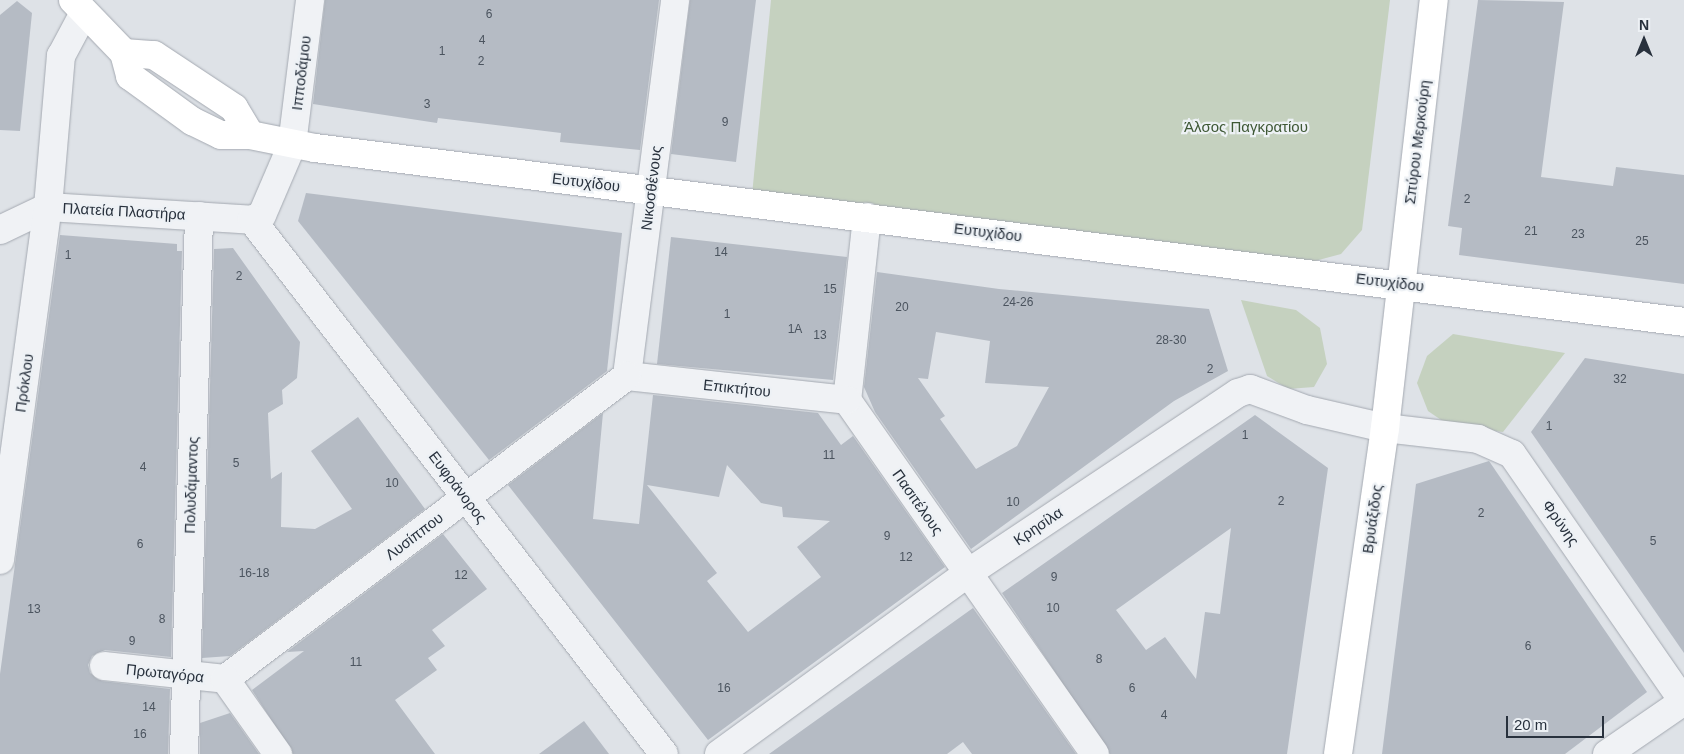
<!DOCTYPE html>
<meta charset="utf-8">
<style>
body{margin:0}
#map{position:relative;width:1684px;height:754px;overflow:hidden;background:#dee2e7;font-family:Helvetica,sans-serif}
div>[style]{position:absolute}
.green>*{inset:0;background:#c5d1bf}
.building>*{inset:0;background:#b5bbc4}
.roads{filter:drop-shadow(0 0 1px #a4a9b1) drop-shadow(0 0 1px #a4a9b1)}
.minor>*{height:28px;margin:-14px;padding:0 14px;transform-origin:14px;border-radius:14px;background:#f0f2f5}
.tertiary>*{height:28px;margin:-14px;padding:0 14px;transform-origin:14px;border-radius:14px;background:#f0f2f5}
.secondary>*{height:28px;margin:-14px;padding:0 14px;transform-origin:14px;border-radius:14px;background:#fff}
span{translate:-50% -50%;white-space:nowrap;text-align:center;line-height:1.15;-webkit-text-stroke:4.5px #edf1f5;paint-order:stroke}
.number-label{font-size:12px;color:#4b545f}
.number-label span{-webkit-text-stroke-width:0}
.street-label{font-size:15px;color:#28313d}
.park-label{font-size:15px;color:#3e5835}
.north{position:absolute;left:1619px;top:15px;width:50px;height:50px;-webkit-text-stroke:4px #edf1f5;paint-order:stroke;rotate:0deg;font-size:14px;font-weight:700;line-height:20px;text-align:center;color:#28313d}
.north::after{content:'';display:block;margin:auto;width:18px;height:22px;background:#28313d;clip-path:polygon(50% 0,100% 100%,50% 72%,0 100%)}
.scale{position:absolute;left:1506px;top:716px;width:98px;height:22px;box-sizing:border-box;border:2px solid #28313d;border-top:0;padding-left:6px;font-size:15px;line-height:18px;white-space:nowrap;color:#28313d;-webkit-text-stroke:4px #edf1f5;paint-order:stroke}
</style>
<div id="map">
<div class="green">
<div style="clip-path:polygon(771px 0,1390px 0,1362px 230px,1341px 254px,1311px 262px,752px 195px)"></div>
<div style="clip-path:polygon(1241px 300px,1296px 310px,1320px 328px,1327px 364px,1314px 387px,1288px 389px,1267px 376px)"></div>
<div style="clip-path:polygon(1453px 334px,1565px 353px,1503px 432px,1471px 428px,1444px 422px,1428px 411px,1417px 383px,1427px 356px)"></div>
</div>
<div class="building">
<div style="clip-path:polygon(325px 0,659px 0,640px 150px,560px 142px,561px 133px,438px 118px,437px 123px,313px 104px)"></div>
<div style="clip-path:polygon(690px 0,756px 0,736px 162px,671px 154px)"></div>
<div style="clip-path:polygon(1478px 0,1564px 2px,1541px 177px,1613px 186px,1616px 167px,1684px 175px,1684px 284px,1459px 255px,1462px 228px,1448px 226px)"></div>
<div style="clip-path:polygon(17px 1px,32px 13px,20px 131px,0 130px,0 15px)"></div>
<div style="clip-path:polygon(306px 193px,622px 233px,607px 371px,489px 460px,298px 221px)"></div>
<div style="clip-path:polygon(60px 235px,177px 244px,177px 251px,182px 251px,171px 657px,105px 650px,92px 656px,88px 665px,90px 673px,102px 681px,170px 689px,168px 754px,0 754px,0 674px)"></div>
<div style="clip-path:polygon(671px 237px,847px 257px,833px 380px,657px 364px)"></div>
<div style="clip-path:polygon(233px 248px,300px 342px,297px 378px,282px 390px,283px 404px,268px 413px,271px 479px,282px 472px,281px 527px,315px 529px,352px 509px,311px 451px,358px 417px,425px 509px,230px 656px,202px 658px,214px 249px)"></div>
<div style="clip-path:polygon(evenodd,877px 272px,999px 289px,1209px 309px,1228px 371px,1174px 401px,971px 549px,875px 412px,864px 387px,877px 272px,936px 332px,990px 341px,985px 383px,1049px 387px,1017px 446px,976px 469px,940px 419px,945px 416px,918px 378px,928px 379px,936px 332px)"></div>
<div style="clip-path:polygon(1585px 358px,1684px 374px,1684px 653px,1531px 432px)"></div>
<div style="clip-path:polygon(evenodd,653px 395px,818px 413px,841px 445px,853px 436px,945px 567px,708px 740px,508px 485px,603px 413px,593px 519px,639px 524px,653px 395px,727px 465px,761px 503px,782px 507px,783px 517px,830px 521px,797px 547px,821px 577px,748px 632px,707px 581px,717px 573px,647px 485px,719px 497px,727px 465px)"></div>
<div style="clip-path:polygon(evenodd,1255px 415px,1328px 468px,1287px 754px,1110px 754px,1002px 593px,1255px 415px,1231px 528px,1220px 614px,1205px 612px,1196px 679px,1165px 637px,1146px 650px,1116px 610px,1231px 528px)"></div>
<div style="clip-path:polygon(1489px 461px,1647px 692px,1565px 754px,1382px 754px,1416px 484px)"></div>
<div style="clip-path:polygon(443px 534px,487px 589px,432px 630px,445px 646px,428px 658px,437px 670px,395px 700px,435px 754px,293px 754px,252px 690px,304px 651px,287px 652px)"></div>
<div style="clip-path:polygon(973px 608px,1076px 754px,972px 754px,963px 742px,947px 754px,769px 754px)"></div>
<div style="clip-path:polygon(230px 713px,259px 754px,200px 754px,200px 723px)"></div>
<div style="clip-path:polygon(584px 721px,609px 754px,539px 754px)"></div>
</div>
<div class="roads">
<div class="minor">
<div style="left:292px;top:145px;width:146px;rotate:-82.9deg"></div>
<div style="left:867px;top:217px;width:184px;rotate:96.2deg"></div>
<div style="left:847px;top:400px;width:432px;rotate:55deg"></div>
<div style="left:627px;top:376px;width:379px;rotate:-82.7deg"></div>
<div style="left:627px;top:376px;width:221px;rotate:6.2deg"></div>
<div style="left:104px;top:666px;width:122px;rotate:6.1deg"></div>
<div style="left:225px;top:679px;width:503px;rotate:-37.01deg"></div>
<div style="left:225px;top:679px;width:92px;rotate:54.8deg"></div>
<div style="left:184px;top:754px;width:538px;rotate:-88.4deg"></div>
<div style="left:719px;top:754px;width:308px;rotate:-36deg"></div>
<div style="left:968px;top:573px;width:324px;rotate:-33.7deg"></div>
<div style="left:1238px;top:393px;width:13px;rotate:-18deg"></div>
<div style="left:1250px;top:389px;width:61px;rotate:20.2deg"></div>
<div style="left:1307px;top:410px;width:80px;rotate:13deg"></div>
<div style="left:1607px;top:754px;width:93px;rotate:-34.5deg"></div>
</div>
<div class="tertiary">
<div style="left:48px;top:207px;width:204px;rotate:3.6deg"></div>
<div style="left:252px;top:220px;width:11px;rotate:-27deg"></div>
<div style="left:262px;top:215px;width:76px;rotate:-66.8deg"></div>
<div style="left:252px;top:220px;width:674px;rotate:52.35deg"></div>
<div style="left:0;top:230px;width:53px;rotate:-25.6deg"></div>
<div style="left:1385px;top:428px;width:94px;rotate:6.7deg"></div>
<div style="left:1478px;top:439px;width:37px;rotate:24deg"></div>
<div style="left:1512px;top:454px;width:302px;rotate:55.3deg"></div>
<div style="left:0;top:560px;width:356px;rotate:-82.3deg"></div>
<div style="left:48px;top:207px;width:152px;rotate:-85.1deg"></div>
<div style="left:61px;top:56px;width:49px;rotate:-61.9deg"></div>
</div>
<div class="secondary">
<div style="left:73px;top:0;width:74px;rotate:46.1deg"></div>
<div style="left:124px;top:53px;width:24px;rotate:75deg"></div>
<div style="left:130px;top:76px;width:77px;rotate:36deg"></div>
<div style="left:192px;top:121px;width:32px;rotate:26deg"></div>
<div style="left:221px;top:135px;width:29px"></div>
<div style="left:250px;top:135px;width:66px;rotate:11.3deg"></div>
<div style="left:315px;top:148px;width:1380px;rotate:7.24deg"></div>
<div style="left:124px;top:53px;width:30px;rotate:4deg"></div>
<div style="left:154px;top:55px;width:96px;rotate:33.5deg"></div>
<div style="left:234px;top:108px;width:31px;rotate:59deg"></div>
<div style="left:1338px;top:754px;width:329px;rotate:-81.8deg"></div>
<div style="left:1385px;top:428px;width:431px;rotate:-83.5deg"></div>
</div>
</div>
<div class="number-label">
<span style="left:489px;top:15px">6</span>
<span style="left:482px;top:41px">4</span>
<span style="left:442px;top:52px">1</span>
<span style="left:481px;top:62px">2</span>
<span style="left:427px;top:105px">3</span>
<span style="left:725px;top:123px">9</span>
<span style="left:1467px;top:200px">2</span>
<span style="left:1531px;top:232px">21</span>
<span style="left:1578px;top:235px">23</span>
<span style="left:1642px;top:242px">25</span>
<span style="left:721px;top:253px">14</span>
<span style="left:68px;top:256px">1</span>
<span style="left:239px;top:277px">2</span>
<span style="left:830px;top:290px">15</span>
<span style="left:1018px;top:303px">24-26</span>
<span style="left:902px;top:308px">20</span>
<span style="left:727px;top:315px">1</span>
<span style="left:795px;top:330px">1Α</span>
<span style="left:820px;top:336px">13</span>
<span style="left:1171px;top:341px">28-30</span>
<span style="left:1210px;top:370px">2</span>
<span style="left:1620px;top:380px">32</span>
<span style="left:1549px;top:427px">1</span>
<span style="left:1245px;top:436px">1</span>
<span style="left:829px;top:456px">11</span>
<span style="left:236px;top:464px">5</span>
<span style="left:143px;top:468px">4</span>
<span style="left:392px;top:484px">10</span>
<span style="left:1281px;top:502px">2</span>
<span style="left:1013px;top:503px">10</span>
<span style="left:1481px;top:514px">2</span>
<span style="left:887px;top:537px">9</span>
<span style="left:1653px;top:542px">5</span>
<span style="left:140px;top:545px">6</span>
<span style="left:906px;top:558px">12</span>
<span style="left:254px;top:574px">16-18</span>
<span style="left:461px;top:576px">12</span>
<span style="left:1054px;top:578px">9</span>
<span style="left:1053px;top:609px">10</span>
<span style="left:34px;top:610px">13</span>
<span style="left:162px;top:620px">8</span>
<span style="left:132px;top:642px">9</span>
<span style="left:1528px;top:647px">6</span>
<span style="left:1099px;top:660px">8</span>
<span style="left:356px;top:663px">11</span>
<span style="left:724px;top:689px">16</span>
<span style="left:1132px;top:689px">6</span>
<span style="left:149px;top:708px">14</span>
<span style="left:1164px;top:716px">4</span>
<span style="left:140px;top:735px">16</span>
</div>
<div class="street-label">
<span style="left:301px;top:73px;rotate:-83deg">Ιπποδάμου</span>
<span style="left:1417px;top:142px;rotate:-83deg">Σπύρου Μερκούρη</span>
<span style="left:586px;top:182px;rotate:7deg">Ευτυχίδου</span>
<span style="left:651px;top:188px;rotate:-83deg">Νικοσθένους</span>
<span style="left:124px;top:211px;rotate:3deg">Πλατεία Πλαστήρα</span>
<span style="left:988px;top:232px;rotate:7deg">Ευτυχίδου</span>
<span style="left:1390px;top:282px;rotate:7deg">Ευτυχίδου</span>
<span style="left:24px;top:383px;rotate:-82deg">Πρόκλου</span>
<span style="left:737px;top:388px;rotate:6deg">Επικτήτου</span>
<span style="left:191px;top:485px;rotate:-88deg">Πολυδάμαντος</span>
<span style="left:458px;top:487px;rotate:53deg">Ευφράνορος</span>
<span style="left:918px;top:502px;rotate:55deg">Πασιτέλους</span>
<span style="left:1372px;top:519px;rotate:-82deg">Βρυάξιδος</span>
<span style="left:1561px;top:523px;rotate:55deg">Φρύνης</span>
<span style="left:1038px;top:526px;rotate:-34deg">Κρησίλα</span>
<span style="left:414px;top:536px;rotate:-37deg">Λυσίππου</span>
<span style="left:165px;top:673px;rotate:6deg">Πρωταγόρα</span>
</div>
<div class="park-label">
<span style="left:1246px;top:127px">Άλσος Παγκρατίου</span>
</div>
<div class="north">N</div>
<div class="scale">20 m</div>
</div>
